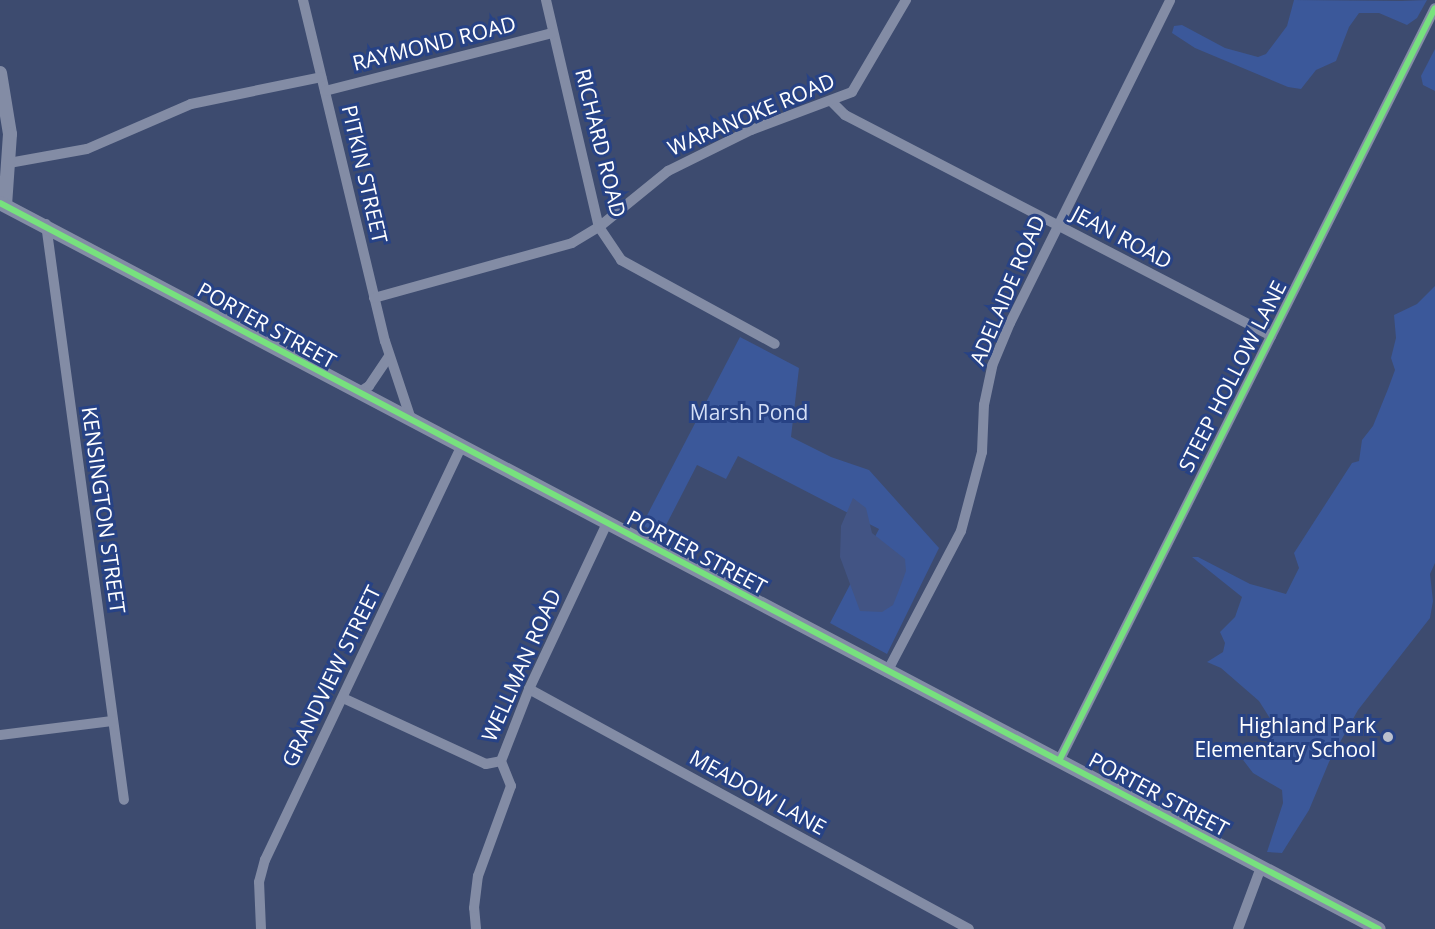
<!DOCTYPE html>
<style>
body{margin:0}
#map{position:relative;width:1435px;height:929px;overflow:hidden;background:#3d4b6f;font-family:"Open Sans",sans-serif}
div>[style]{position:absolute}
.green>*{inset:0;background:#3b589a}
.water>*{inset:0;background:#425484}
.minor>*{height:10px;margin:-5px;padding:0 5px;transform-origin:5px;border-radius:5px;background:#838ca5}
.tertiary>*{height:14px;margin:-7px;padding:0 7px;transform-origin:7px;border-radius:7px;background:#838ca5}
.cycleway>*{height:6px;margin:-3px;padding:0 3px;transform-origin:3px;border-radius:3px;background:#77e17e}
.dots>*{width:16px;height:16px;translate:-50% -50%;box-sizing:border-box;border:3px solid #274285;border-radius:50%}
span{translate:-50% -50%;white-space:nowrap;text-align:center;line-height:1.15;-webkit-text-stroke:6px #274285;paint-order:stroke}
.street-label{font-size:21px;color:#fff}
.park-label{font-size:21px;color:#d4dff6}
.poi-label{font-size:21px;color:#fff}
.right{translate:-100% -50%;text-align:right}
</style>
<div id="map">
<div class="green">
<div style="clip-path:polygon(1294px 0,1401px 1px,1427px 0,1417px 18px,1407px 25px,1379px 13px,1359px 13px,1349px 27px,1336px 61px,1316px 70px,1301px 89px,1288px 87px,1195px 48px,1172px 33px,1174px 26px,1182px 25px,1225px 48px,1258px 57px,1266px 54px,1287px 26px)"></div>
<div style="clip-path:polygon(1435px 49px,1435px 91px,1423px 85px,1421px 76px)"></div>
<div style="clip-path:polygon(1435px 286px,1435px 563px,1430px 574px,1433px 601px,1430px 618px,1358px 710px,1329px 762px,1309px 810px,1282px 853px,1267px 852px,1283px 803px,1282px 790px,1253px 773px,1234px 748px,1262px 752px,1268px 744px,1271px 720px,1259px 701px,1221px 668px,1207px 662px,1223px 652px,1225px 643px,1220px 632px,1235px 617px,1242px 597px,1192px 557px,1198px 557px,1250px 584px,1286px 594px,1299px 568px,1294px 553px,1352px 463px,1359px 461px,1362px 440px,1373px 426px,1388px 389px,1395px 370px,1391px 358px,1396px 338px,1394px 315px,1417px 304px)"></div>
<div style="clip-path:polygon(740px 337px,799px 368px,791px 437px,831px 457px,869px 470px,939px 548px,887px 654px,830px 623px,879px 529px,738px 456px,726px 479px,697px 465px,661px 535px,642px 525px)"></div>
</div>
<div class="water">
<div style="clip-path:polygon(853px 498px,866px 508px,872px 533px,905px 559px,906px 571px,899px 590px,893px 605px,882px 612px,860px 611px,840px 557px,841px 526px)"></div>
</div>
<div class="minor">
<div style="left:303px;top:0;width:351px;rotate:76.5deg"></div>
<div style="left:385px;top:341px;width:82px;rotate:71.6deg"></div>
<div style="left:546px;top:0;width:233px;rotate:76.9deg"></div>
<div style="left:599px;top:227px;width:40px;rotate:56deg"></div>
<div style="left:621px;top:260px;width:175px;rotate:28.6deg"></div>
<div style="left:325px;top:91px;width:235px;rotate:-14.3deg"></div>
<div style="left:831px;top:101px;width:20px;rotate:45deg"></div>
<div style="left:845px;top:115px;width:480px;rotate:27.4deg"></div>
<div style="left:9px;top:163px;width:79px;rotate:-10.2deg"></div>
<div style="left:87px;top:149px;width:113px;rotate:-23.4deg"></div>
<div style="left:191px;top:104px;width:133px;rotate:-11.7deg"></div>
<div style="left:46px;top:224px;width:581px;rotate:82.29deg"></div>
<div style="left:374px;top:298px;width:205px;rotate:-15.5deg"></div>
<div style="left:572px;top:243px;width:31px;rotate:-31deg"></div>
<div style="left:599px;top:227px;width:89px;rotate:-39.1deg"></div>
<div style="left:668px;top:171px;width:93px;rotate:-26.3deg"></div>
<div style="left:751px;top:130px;width:108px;rotate:-20.6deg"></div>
<div style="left:852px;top:92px;width:107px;rotate:-59.6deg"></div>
<div style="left:358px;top:393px;width:13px;rotate:-32deg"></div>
<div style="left:369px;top:386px;width:36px;rotate:-56deg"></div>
<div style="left:887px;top:672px;width:159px;rotate:-62.3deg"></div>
<div style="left:961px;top:531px;width:82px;rotate:-75.1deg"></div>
<div style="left:982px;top:452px;width:47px;rotate:-87.6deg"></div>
<div style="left:984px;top:405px;width:40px;rotate:-78deg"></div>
<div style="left:992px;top:366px;width:47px;rotate:-67.3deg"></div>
<div style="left:1010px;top:323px;width:360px;rotate:-63.6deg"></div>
<div style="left:529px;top:689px;width:501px;rotate:28.61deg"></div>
<div style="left:343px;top:698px;width:157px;rotate:24.8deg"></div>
<div style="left:486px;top:764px;width:15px;rotate:-11deg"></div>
<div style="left:0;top:735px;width:113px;rotate:-7.1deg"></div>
<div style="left:1060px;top:759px;width:839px;rotate:-63.47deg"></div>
<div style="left:261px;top:929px;width:47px;rotate:-92.4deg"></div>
<div style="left:259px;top:882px;width:23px;rotate:-75deg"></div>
<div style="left:265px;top:860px;width:459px;rotate:-64.6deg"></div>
<div style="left:476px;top:929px;width:21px;rotate:-95deg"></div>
<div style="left:474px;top:908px;width:32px;rotate:-83deg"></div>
<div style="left:478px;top:876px;width:96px;rotate:-69.9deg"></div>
<div style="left:511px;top:786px;width:27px;rotate:-112deg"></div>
<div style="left:501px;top:761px;width:77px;rotate:-68.7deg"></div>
<div style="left:529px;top:689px;width:183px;rotate:-64.8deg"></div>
<div style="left:1238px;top:929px;width:66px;rotate:-69.6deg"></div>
</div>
<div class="tertiary">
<div style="left:0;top:73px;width:62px;rotate:80.7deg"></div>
<div style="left:10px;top:134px;width:71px;rotate:94deg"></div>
<div style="left:0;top:203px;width:1558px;rotate:27.77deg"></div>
</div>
<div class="cycleway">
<div style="left:0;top:203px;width:1558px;rotate:27.77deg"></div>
<div style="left:1060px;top:759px;width:839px;rotate:-63.47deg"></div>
</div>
<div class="dots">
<div style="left:1388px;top:737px;background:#bbc0cd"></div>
</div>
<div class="street-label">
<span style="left:434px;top:43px;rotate:-14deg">RAYMOND ROAD</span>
<span style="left:751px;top:114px;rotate:-23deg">WARANOKE ROAD</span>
<span style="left:601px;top:143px;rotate:76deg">RICHARD ROAD</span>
<span style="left:365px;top:174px;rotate:77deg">PITKIN STREET</span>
<span style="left:1122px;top:237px;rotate:28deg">JEAN ROAD</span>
<span style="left:1007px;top:290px;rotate:-67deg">ADELAIDE ROAD</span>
<span style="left:267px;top:325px;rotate:29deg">PORTER STREET</span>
<span style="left:1232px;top:376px;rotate:-63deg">STEEP HOLLOW LANE</span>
<span style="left:104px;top:510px;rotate:82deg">KENSINGTON STREET</span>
<span style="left:697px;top:552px;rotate:28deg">PORTER STREET</span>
<span style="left:521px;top:665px;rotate:-66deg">WELLMAN ROAD</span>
<span style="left:331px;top:676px;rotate:-64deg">GRANDVIEW STREET</span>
<span style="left:758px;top:792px;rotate:29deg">MEADOW LANE</span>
<span style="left:1159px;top:794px;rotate:28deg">PORTER STREET</span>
</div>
<div class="park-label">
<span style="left:749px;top:412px">Marsh Pond</span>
</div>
<div class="poi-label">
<span class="right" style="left:1376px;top:737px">Highland Park<br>Elementary School</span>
</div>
</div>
